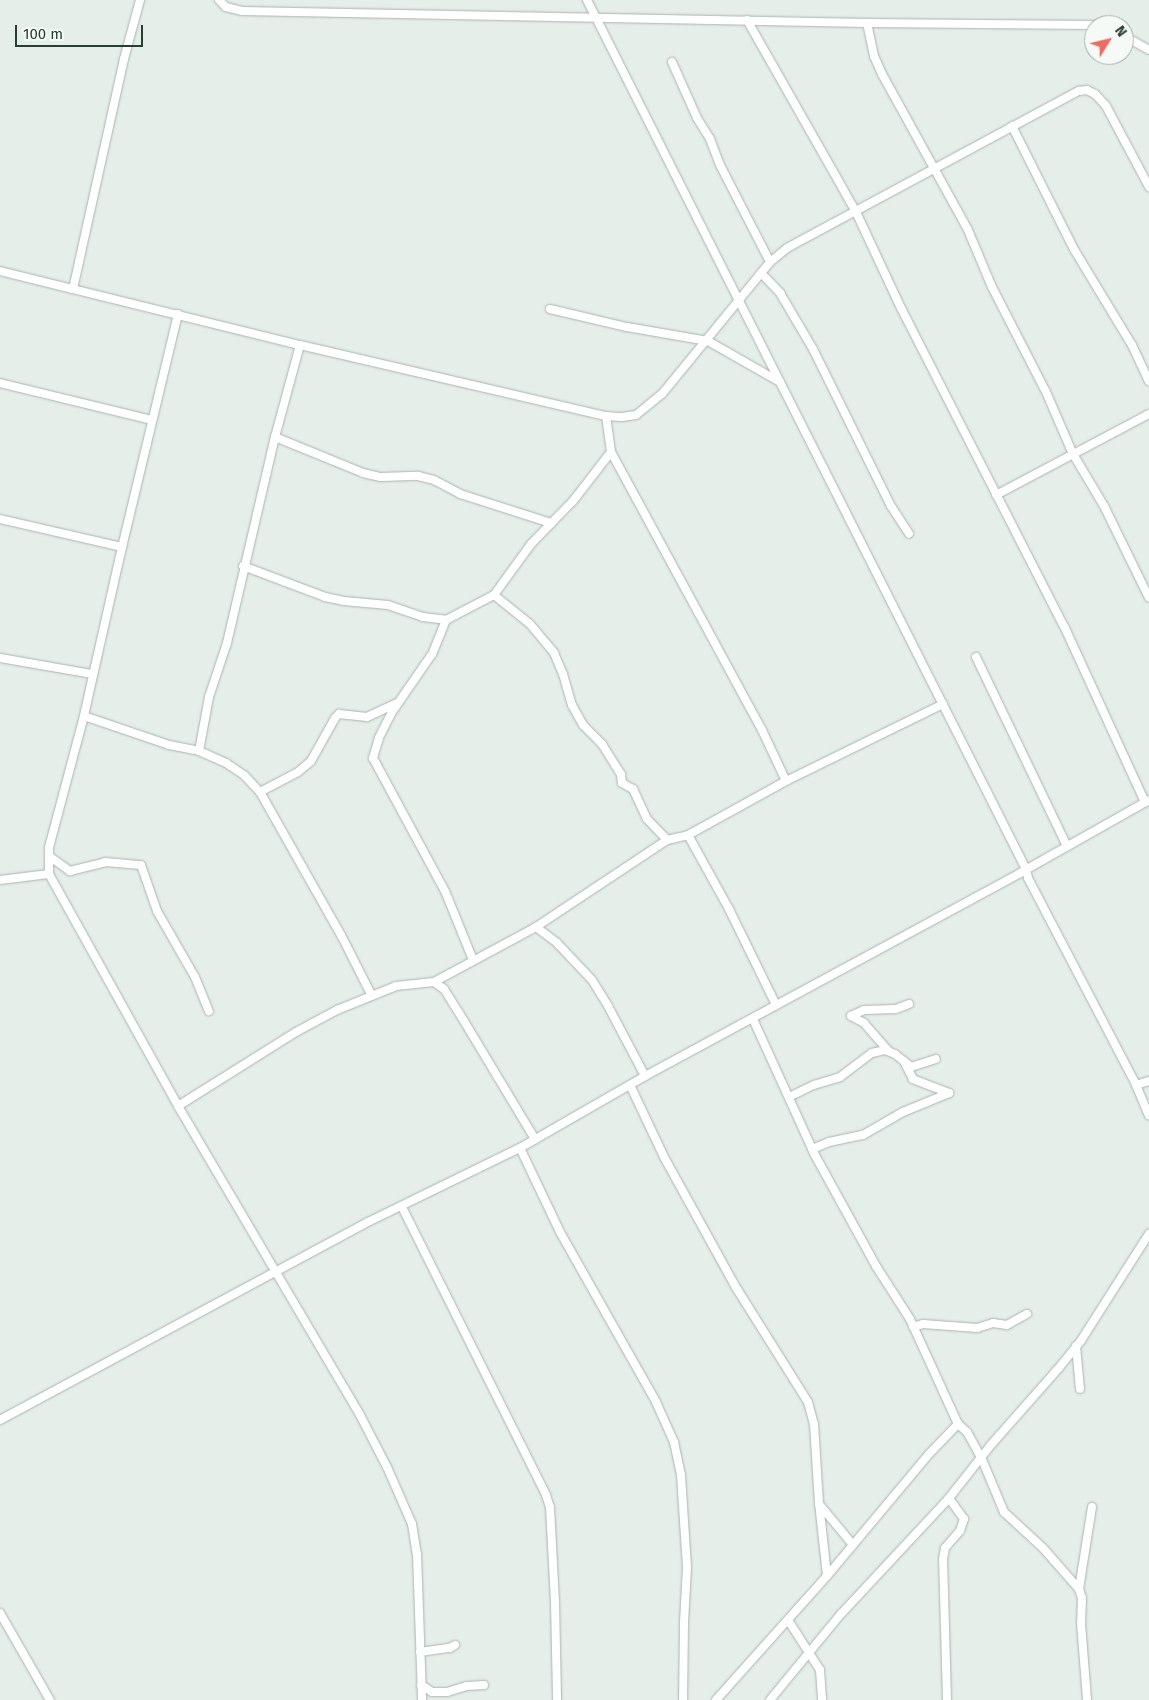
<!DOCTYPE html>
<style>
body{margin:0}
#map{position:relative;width:1149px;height:1700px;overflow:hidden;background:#e5eee8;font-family:"Fira Sans",sans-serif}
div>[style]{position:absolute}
.roads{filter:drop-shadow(0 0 1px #a8b6ae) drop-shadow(0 0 1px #a8b6ae)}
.street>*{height:8px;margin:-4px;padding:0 4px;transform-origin:4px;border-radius:4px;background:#fff}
span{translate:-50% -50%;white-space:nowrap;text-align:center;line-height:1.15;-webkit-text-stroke:4px #f6faf7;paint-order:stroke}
.north{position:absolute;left:1084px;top:15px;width:50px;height:50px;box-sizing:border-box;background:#f6faf7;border:1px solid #a2afa9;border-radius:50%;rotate:54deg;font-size:14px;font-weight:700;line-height:20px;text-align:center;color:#253f33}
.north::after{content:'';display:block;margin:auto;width:18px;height:22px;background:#ec6d65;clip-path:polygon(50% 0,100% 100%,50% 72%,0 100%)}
.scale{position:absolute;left:15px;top:25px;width:128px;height:22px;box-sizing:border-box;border:2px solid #253f33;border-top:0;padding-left:6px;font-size:15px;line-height:18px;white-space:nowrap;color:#253f33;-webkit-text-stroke:4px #f6faf7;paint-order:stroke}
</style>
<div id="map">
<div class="roads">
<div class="street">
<div style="left:219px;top:0;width:10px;rotate:45deg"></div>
<div style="left:226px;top:7px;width:16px;rotate:14deg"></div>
<div style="left:242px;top:11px;width:625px;rotate:1.1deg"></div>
<div style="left:867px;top:23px;width:227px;rotate:0.5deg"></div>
<div style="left:587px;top:0;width:974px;rotate:63.2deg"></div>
<div style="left:1026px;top:869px;width:9px;rotate:77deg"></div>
<div style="left:1028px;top:878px;width:233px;rotate:62.4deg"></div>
<div style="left:1136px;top:1085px;width:33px;rotate:67deg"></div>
<div style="left:747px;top:20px;width:221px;rotate:60.4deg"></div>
<div style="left:856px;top:212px;width:106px;rotate:64.9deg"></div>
<div style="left:901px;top:308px;width:357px;rotate:62.9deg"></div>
<div style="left:1064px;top:626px;width:194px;rotate:65.3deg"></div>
<div style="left:867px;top:23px;width:34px;rotate:78deg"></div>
<div style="left:874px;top:56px;width:20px;rotate:66deg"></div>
<div style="left:882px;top:74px;width:178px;rotate:61.1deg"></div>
<div style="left:968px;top:230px;width:62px;rotate:67.2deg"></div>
<div style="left:992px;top:287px;width:118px;rotate:62.8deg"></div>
<div style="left:1046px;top:392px;width:68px;rotate:66.5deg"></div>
<div style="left:1073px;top:454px;width:61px;rotate:59.2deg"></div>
<div style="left:1104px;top:506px;width:102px;rotate:63.9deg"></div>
<div style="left:1124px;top:36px;width:29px;rotate:29deg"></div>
<div style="left:672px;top:62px;width:61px;rotate:65.9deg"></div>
<div style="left:697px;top:118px;width:25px;rotate:58deg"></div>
<div style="left:710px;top:139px;width:28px;rotate:69deg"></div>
<div style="left:720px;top:165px;width:109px;rotate:62.7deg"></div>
<div style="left:1012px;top:126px;width:140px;rotate:63.3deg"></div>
<div style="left:1075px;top:251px;width:110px;rotate:58.8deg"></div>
<div style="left:1132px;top:345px;width:40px;rotate:65deg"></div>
<div style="left:0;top:271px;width:309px;rotate:13.9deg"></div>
<div style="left:300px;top:345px;width:314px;rotate:13.1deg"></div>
<div style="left:606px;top:416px;width:16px;rotate:4deg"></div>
<div style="left:622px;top:417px;width:14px;rotate:-8deg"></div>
<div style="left:636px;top:415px;width:33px;rotate:-39deg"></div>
<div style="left:662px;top:394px;width:171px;rotate:-50.7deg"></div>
<div style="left:770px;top:262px;width:22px;rotate:-39deg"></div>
<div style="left:787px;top:248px;width:332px;rotate:-28.3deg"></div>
<div style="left:1079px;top:91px;width:8px;rotate:-7deg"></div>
<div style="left:1087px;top:90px;width:9px;rotate:27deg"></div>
<div style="left:1095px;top:94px;width:16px;rotate:47deg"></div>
<div style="left:1106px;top:106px;width:92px;rotate:62deg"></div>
<div style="left:761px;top:273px;width:28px;rotate:46deg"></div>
<div style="left:780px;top:293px;width:65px;rotate:59.5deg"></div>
<div style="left:813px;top:349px;width:175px;rotate:63.6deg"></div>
<div style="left:891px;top:506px;width:33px;rotate:57deg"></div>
<div style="left:73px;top:289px;width:236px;rotate:-77.5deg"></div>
<div style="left:124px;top:59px;width:61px;rotate:-74.8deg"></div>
<div style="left:550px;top:309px;width:79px;rotate:13.2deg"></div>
<div style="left:627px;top:327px;width:82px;rotate:9.8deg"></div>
<div style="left:708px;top:341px;width:83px;rotate:29.7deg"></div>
<div style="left:178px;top:314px;width:240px;rotate:103.5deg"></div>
<div style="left:122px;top:547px;width:173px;rotate:102.7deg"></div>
<div style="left:84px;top:716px;width:137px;rotate:104.9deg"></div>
<div style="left:49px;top:848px;width:26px;rotate:90deg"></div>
<div style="left:49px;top:874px;width:265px;rotate:60.9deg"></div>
<div style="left:178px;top:1106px;width:359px;rotate:59.5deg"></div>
<div style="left:360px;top:1415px;width:59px;rotate:62.6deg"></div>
<div style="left:387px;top:1467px;width:62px;rotate:66.3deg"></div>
<div style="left:412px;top:1524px;width:30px;rotate:81deg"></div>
<div style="left:417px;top:1554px;width:146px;rotate:88deg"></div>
<div style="left:0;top:383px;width:156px;rotate:13.7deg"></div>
<div style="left:606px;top:416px;width:36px;rotate:82deg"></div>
<div style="left:611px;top:452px;width:316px;rotate:61.5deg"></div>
<div style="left:762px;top:730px;width:56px;rotate:64.8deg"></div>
<div style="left:786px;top:781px;width:175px;rotate:-26.1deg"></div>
<div style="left:275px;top:437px;width:95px;rotate:22.2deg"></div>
<div style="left:363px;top:473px;width:18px;rotate:13deg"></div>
<div style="left:381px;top:477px;width:37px;rotate:-2deg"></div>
<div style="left:418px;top:476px;width:16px;rotate:14deg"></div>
<div style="left:434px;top:480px;width:30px;rotate:28deg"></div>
<div style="left:460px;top:494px;width:96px;rotate:17.7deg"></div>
<div style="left:996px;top:495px;width:173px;rotate:-27.9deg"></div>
<div style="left:0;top:519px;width:125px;rotate:12.9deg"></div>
<div style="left:243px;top:566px;width:88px;rotate:20.7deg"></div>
<div style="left:325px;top:597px;width:19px;rotate:12deg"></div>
<div style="left:344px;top:601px;width:44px;rotate:5.2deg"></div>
<div style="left:388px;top:605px;width:37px;rotate:19deg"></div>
<div style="left:423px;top:617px;width:23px;rotate:7deg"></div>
<div style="left:446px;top:620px;width:54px;rotate:-27.5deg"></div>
<div style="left:494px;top:595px;width:63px;rotate:-54deg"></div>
<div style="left:531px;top:544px;width:60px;rotate:-45.7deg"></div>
<div style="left:573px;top:501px;width:62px;rotate:-52.2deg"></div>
<div style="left:494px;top:595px;width:46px;rotate:38.9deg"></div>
<div style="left:530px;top:624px;width:38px;rotate:50deg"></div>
<div style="left:554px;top:653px;width:23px;rotate:67deg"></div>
<div style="left:563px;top:674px;width:32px;rotate:74deg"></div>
<div style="left:572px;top:705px;width:23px;rotate:61deg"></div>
<div style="left:583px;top:725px;width:27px;rotate:45deg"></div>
<div style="left:602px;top:744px;width:36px;rotate:58deg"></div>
<div style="left:621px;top:774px;width:9px;rotate:84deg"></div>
<div style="left:622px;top:783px;width:13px;rotate:29deg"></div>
<div style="left:633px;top:789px;width:33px;rotate:65deg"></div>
<div style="left:647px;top:819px;width:29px;rotate:46deg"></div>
<div style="left:446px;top:620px;width:37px;rotate:112deg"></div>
<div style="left:432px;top:654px;width:70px;rotate:124.6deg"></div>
<div style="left:392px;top:712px;width:29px;rotate:117deg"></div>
<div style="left:379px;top:738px;width:21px;rotate:107deg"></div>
<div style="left:373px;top:758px;width:151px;rotate:61.6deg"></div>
<div style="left:445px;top:891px;width:74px;rotate:67.9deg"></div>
<div style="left:976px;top:657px;width:210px;rotate:64.3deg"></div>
<div style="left:0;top:658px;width:93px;rotate:9.9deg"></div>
<div style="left:84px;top:716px;width:90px;rotate:18.8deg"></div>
<div style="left:169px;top:745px;width:31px;rotate:11deg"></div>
<div style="left:199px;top:751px;width:55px;rotate:-79.5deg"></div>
<div style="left:209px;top:697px;width:57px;rotate:-71.6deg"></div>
<div style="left:227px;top:643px;width:212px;rotate:-76.9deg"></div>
<div style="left:275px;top:437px;width:95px;rotate:-74.8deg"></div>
<div style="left:199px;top:751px;width:30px;rotate:24deg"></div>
<div style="left:226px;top:763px;width:22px;rotate:34deg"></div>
<div style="left:244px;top:775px;width:23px;rotate:47deg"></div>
<div style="left:260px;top:792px;width:164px;rotate:60.5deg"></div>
<div style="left:341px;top:935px;width:68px;rotate:63.1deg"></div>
<div style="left:260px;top:792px;width:43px;rotate:-27.8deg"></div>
<div style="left:298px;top:772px;width:17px;rotate:-40deg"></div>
<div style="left:311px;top:761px;width:49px;rotate:-60.8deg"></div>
<div style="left:335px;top:718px;width:6px;rotate:-45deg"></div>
<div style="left:339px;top:714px;width:28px;rotate:6deg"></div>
<div style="left:367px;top:717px;width:33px;rotate:-25deg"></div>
<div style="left:688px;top:835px;width:85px;rotate:61deg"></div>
<div style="left:729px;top:909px;width:107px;rotate:63.9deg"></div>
<div style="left:49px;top:856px;width:26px;rotate:36deg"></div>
<div style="left:70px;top:871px;width:36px;rotate:-14deg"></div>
<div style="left:105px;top:862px;width:36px;rotate:5deg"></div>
<div style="left:141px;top:865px;width:49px;rotate:70.8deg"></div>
<div style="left:157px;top:911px;width:76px;rotate:60.1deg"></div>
<div style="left:195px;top:977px;width:37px;rotate:68deg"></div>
<div style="left:0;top:880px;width:49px;rotate:-7deg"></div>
<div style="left:536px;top:927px;width:26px;rotate:37deg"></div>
<div style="left:557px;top:943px;width:51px;rotate:46.6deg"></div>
<div style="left:592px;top:980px;width:31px;rotate:58deg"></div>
<div style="left:608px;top:1006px;width:79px;rotate:62.1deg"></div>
<div style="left:434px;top:982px;width:12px;rotate:35deg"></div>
<div style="left:444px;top:989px;width:38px;rotate:58deg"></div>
<div style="left:464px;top:1021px;width:138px;rotate:59deg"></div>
<div style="left:851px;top:1016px;width:14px;rotate:-25deg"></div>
<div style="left:864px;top:1010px;width:32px;rotate:-2deg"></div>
<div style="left:896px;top:1009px;width:14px;rotate:-21deg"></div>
<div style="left:851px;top:1016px;width:15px;rotate:28deg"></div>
<div style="left:864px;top:1023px;width:37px;rotate:49deg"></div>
<div style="left:630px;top:1085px;width:80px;rotate:64.7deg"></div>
<div style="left:664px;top:1157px;width:151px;rotate:61.1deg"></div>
<div style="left:737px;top:1289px;width:133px;rotate:57.9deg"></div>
<div style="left:808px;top:1402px;width:23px;rotate:75deg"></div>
<div style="left:814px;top:1424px;width:79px;rotate:86.4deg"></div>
<div style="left:819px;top:1503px;width:73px;rotate:83.7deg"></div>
<div style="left:1136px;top:1085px;width:14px;rotate:-17deg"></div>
<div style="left:789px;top:1097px;width:28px;rotate:-26deg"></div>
<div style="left:814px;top:1085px;width:27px;rotate:-17deg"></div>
<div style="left:840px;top:1077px;width:40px;rotate:-37deg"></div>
<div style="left:872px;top:1053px;width:13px;rotate:-13deg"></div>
<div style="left:885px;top:1050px;width:11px;rotate:22deg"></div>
<div style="left:895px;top:1054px;width:21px;rotate:39deg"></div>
<div style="left:911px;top:1067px;width:26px;rotate:-18deg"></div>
<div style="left:178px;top:1106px;width:139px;rotate:-32.1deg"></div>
<div style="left:296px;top:1032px;width:47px;rotate:-28.2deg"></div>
<div style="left:337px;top:1010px;width:64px;rotate:-22.1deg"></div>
<div style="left:396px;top:986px;width:38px;rotate:-6deg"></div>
<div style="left:434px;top:982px;width:116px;rotate:-28.3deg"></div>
<div style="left:536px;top:927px;width:157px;rotate:-33.6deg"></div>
<div style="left:667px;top:840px;width:22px;rotate:-13deg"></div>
<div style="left:688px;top:835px;width:112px;rotate:-28.9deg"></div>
<div style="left:520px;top:1148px;width:93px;rotate:64.5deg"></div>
<div style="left:560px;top:1232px;width:195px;rotate:60.5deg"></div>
<div style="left:656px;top:1402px;width:44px;rotate:65.8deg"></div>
<div style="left:674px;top:1442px;width:34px;rotate:78deg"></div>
<div style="left:681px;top:1475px;width:92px;rotate:86.3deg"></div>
<div style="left:687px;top:1567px;width:55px;rotate:93.1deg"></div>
<div style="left:684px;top:1622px;width:78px;rotate:90.7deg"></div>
<div style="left:812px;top:1149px;width:18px;rotate:-22deg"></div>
<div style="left:829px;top:1142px;width:35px;rotate:-12deg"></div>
<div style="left:863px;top:1135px;width:46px;rotate:-29.9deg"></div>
<div style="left:903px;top:1112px;width:50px;rotate:-22.4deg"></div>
<div style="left:949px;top:1093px;width:39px;rotate:-159deg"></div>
<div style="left:913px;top:1079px;width:20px;rotate:-117deg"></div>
<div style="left:402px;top:1207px;width:322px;rotate:63.4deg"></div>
<div style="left:546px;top:1495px;width:13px;rotate:72deg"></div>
<div style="left:550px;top:1507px;width:95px;rotate:87deg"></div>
<div style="left:555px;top:1602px;width:98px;rotate:88.8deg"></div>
<div style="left:913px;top:1327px;width:10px;rotate:-17deg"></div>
<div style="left:923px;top:1324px;width:54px;rotate:4.2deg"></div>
<div style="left:977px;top:1328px;width:17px;rotate:-17deg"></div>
<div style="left:993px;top:1323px;width:14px;rotate:8deg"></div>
<div style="left:1007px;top:1325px;width:23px;rotate:-29deg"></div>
<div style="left:1076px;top:1346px;width:43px;rotate:84.7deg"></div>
<div style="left:0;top:1420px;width:418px;rotate:-28.3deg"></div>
<div style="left:368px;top:1222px;width:169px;rotate:-26deg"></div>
<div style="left:520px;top:1148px;width:144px;rotate:-29.9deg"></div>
<div style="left:645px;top:1076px;width:426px;rotate:-28.4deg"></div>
<div style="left:1020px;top:873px;width:148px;rotate:-29.5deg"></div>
<div style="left:958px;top:1424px;width:12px;rotate:42deg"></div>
<div style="left:967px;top:1432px;width:29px;rotate:61deg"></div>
<div style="left:981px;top:1457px;width:60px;rotate:67.3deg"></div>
<div style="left:1004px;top:1512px;width:53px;rotate:42.7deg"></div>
<div style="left:1043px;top:1548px;width:55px;rotate:48.7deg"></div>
<div style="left:1079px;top:1589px;width:9px;rotate:72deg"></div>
<div style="left:1082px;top:1598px;width:25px;rotate:92deg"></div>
<div style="left:1081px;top:1623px;width:77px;rotate:85.5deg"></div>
<div style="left:819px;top:1504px;width:53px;rotate:50.3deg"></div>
<div style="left:1079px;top:1589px;width:83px;rotate:-81deg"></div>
<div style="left:0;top:1613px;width:100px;rotate:60.1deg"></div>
<div style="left:788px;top:1620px;width:59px;rotate:57.4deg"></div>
<div style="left:820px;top:1670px;width:30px;rotate:86deg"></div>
<div style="left:420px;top:1652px;width:30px;rotate:-8deg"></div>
<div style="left:450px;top:1648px;width:6px;rotate:-31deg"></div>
<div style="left:421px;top:1685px;width:13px;rotate:32deg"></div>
<div style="left:432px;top:1692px;width:15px"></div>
<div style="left:447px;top:1692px;width:21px;rotate:-17deg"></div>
<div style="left:467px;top:1686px;width:17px;rotate:-3deg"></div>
<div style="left:716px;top:1700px;width:166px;rotate:-48.2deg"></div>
<div style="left:827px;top:1576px;width:159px;rotate:-50.1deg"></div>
<div style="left:929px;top:1454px;width:42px;rotate:-46deg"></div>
<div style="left:958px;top:1424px;width:115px;rotate:-114.6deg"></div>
<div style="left:910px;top:1319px;width:63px;rotate:-122.7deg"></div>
<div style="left:876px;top:1266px;width:129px;rotate:-118.8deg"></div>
<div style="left:814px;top:1153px;width:147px;rotate:-114.5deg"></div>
<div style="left:770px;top:1700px;width:112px;rotate:-50.5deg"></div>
<div style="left:841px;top:1614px;width:158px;rotate:-47deg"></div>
<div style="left:949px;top:1498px;width:66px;rotate:-51.7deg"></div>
<div style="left:990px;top:1446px;width:103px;rotate:-48.6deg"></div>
<div style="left:1058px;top:1369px;width:38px;rotate:-51deg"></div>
<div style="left:1082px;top:1339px;width:125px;rotate:-57.5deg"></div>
<div style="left:947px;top:1700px;width:140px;rotate:-91.6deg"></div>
<div style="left:943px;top:1560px;width:12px;rotate:-81deg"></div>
<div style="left:945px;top:1548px;width:23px;rotate:-49deg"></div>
<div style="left:960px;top:1531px;width:13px;rotate:-72deg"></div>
<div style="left:964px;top:1519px;width:26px;rotate:-126deg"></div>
</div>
</div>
<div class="north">N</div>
<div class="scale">100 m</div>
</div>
